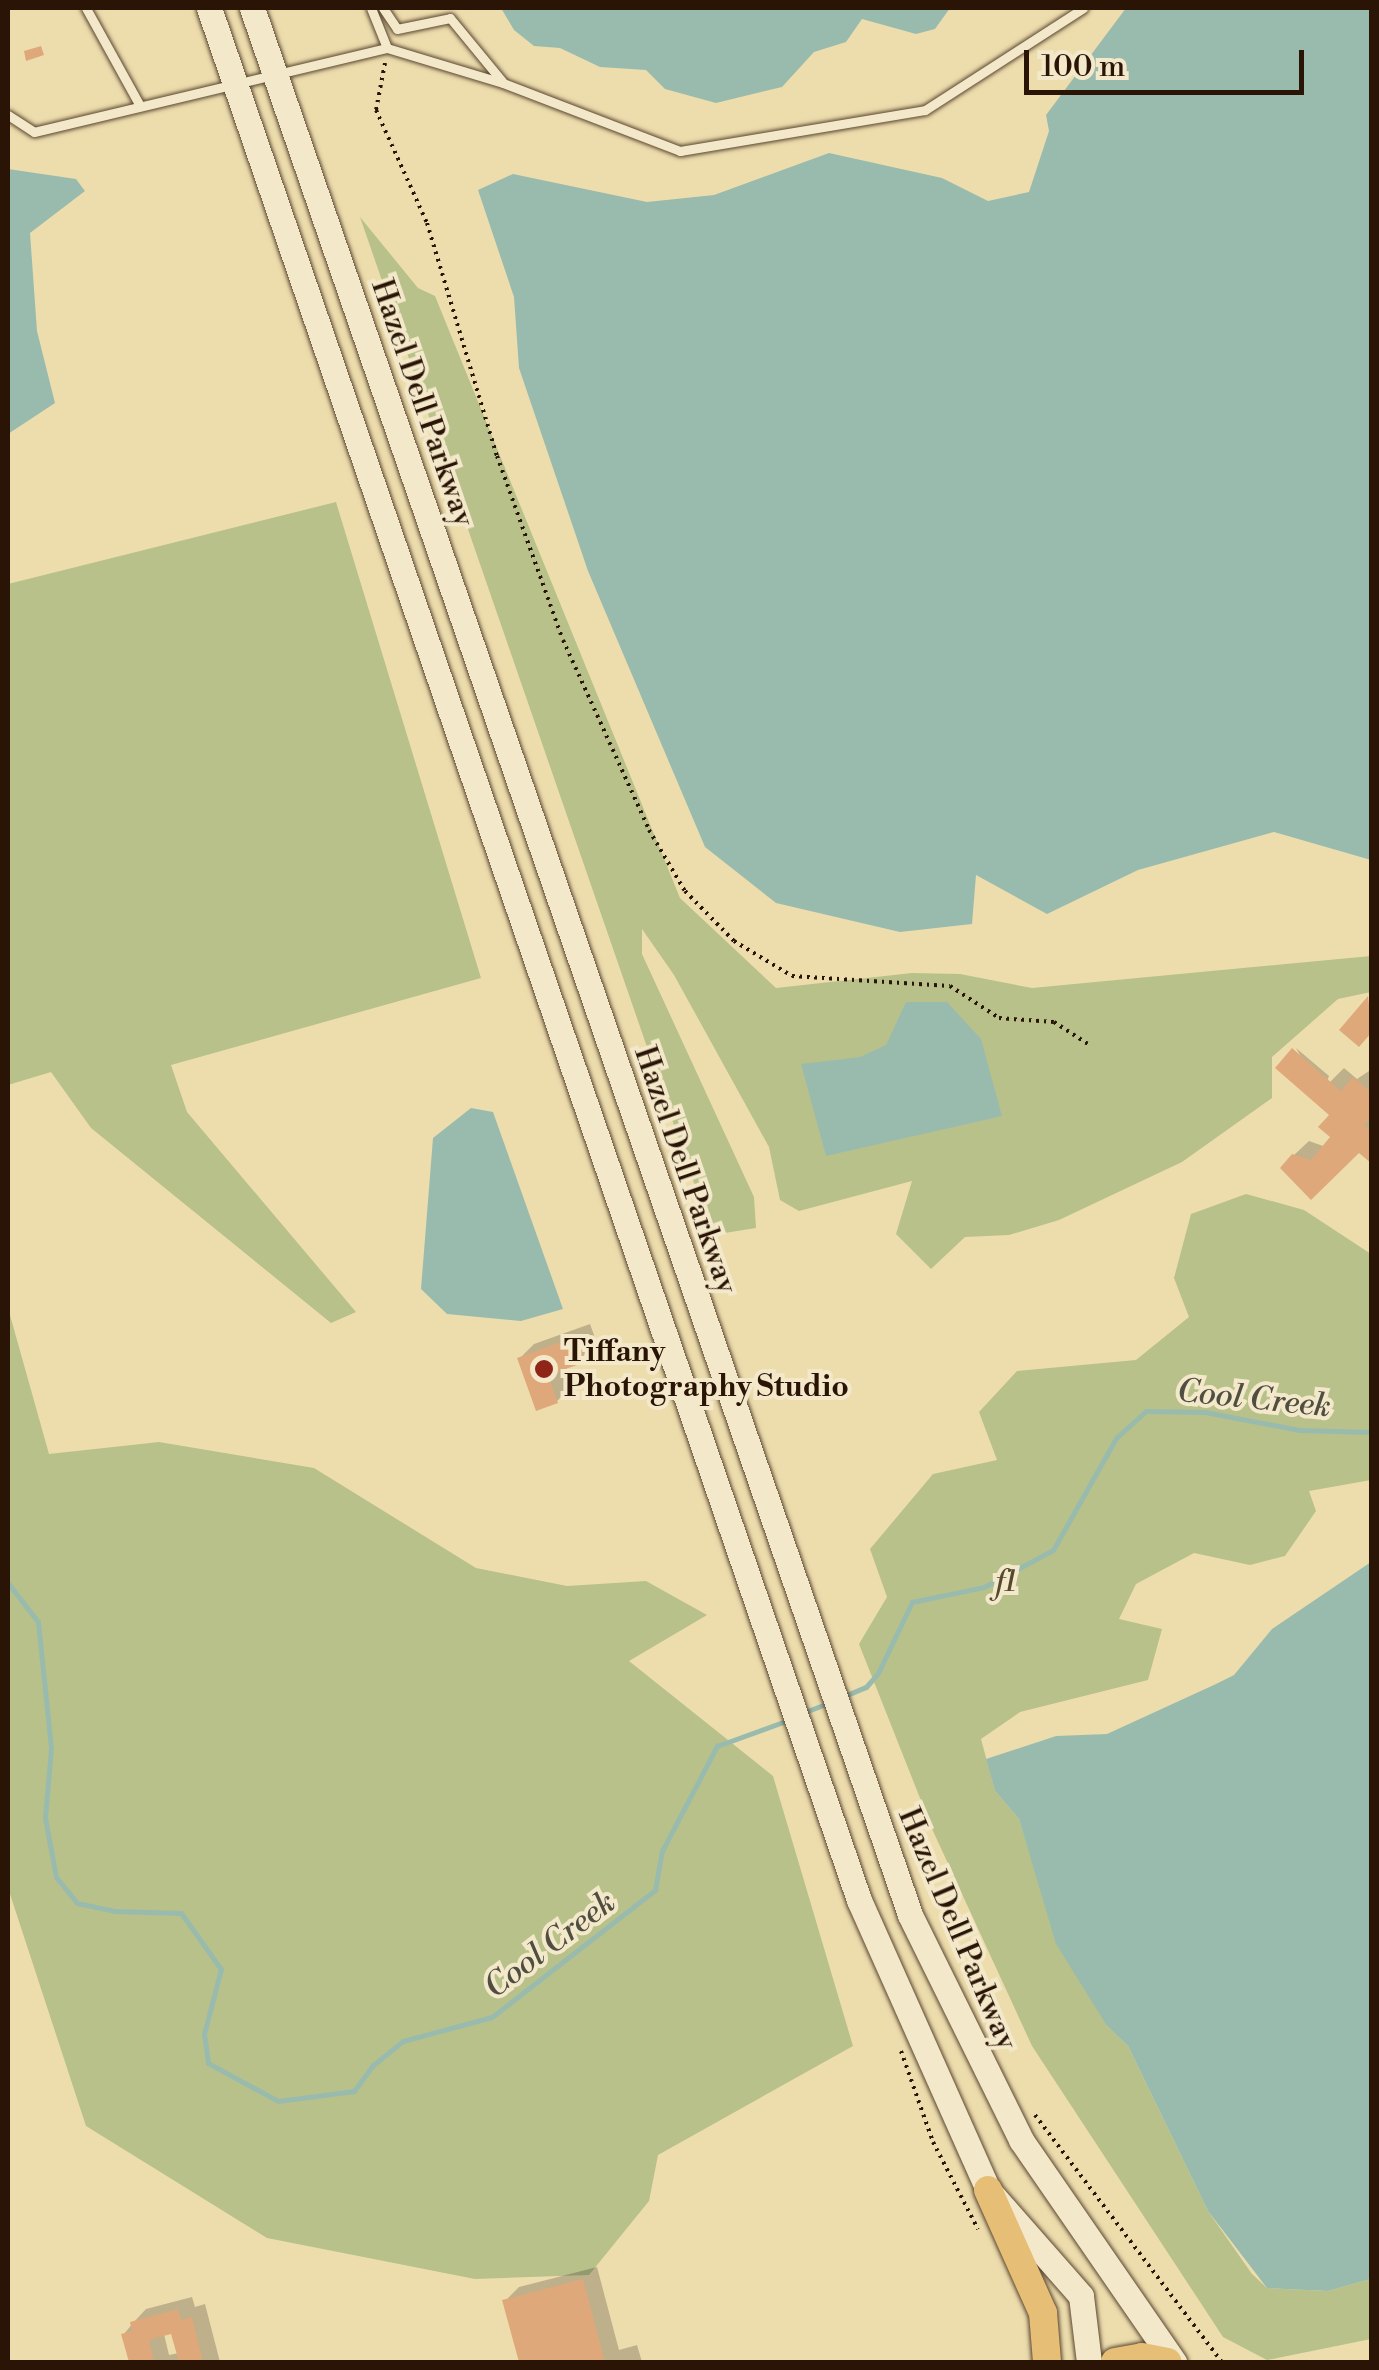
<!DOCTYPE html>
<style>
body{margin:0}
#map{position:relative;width:1379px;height:2370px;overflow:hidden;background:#edddad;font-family:"Libre Bodoni",serif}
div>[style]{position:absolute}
.green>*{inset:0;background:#b8c18a}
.water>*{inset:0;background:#99bbae}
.shadow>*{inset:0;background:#0003}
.stream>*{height:5px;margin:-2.5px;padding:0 2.5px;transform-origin:2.5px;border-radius:2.5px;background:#99bbae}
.building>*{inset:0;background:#dfa87b}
.path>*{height:4px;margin-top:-2px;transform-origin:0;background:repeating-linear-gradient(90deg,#291406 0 2.5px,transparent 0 7.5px)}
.roads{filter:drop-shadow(0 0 2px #5a4630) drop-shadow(0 0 2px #5a4630)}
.service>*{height:9px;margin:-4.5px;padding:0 4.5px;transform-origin:4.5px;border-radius:4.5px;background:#f3e9ca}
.secondary>*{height:25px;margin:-12.5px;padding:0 12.5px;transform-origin:12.5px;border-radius:12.5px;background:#f3e9ca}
.primary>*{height:28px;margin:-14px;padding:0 14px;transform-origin:14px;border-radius:14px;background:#e6be76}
.dots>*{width:28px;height:28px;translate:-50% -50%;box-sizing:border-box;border:5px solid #f3e9ca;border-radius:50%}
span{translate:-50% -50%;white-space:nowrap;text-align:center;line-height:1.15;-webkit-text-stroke:8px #f3e9ca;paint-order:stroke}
.street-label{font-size:30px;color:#291406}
.poi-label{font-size:30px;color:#291406;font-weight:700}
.left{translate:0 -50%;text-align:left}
.park-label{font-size:30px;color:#54482e;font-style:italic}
.water-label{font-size:32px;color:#504e41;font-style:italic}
.frame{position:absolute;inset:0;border:10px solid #291406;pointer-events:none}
.scale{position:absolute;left:1024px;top:50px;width:280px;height:45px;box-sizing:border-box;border:5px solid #291406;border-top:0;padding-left:12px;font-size:30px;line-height:35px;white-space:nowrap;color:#291406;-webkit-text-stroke:8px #f3e9ca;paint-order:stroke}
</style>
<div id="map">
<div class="green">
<div style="clip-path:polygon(360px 217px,418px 288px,435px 296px,680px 898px,776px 988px,912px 973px,960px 974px,1032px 988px,1371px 956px,1371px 992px,1338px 999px,1272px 1057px,1272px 1098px,1182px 1162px,1059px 1220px,1009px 1235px,965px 1237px,931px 1269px,896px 1234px,912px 1181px,799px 1211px,780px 1200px,769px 1147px,674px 975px,642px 929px,642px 954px,754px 1197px,756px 1228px,712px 1235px)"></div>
<div style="clip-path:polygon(336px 502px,481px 978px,171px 1065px,187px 1112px,356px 1312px,331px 1323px,91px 1128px,51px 1072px,8px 1085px,8px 584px)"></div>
<div style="clip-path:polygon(1246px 1194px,1304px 1210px,1371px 1254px,1371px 1480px,1309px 1491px,1316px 1511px,1285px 1556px,1250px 1565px,1194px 1553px,1136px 1584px,1119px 1619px,1162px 1629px,1148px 1680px,1020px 1712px,981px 1739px,995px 1791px,1019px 1819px,1041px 1889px,1107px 2026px,1128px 2046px,1208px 2211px,1252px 2274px,1267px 2288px,1328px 2291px,1371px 2279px,1371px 2339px,1267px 2360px,1223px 2337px,1032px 2046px,933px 1831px,859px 1644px,887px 1597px,870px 1549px,933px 1474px,997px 1460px,979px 1412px,1017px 1371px,1136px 1360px,1189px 1317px,1174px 1278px,1191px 1214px)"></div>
<div style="clip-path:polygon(8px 1308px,49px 1454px,159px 1442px,314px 1468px,476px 1568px,567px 1586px,646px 1581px,707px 1615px,629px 1661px,773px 1776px,853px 2046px,658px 2155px,649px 2201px,589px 2275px,475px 2279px,267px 2238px,86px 2126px,8px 1888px)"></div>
</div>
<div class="water">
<div style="clip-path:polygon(501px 8px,950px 8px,935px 29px,916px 34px,862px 19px,846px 42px,814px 52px,782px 87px,716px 103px,665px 89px,646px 70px,600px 67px,560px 48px,534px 46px,514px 30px)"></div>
<div style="clip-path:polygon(1126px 8px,1371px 8px,1371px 860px,1274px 832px,1138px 870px,1047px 914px,976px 875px,972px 924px,900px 932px,776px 903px,705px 847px,588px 571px,519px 368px,514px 297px,478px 190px,513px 174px,647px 202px,714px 195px,829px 153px,942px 178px,988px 201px,1029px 192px,1049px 131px,1046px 115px)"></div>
<div style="clip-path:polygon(8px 169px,76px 179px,85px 191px,30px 233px,37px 331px,55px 403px,8px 434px)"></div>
<div style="clip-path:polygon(906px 1002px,947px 1002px,981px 1039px,1002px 1116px,826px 1156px,801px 1064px,860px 1057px,886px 1045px)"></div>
<div style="clip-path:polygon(471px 1108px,493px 1112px,563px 1309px,521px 1321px,447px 1314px,421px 1289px,433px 1138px)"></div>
<div style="clip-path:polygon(1371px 1562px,1371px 2279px,1328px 2291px,1267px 2288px,1208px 2211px,1128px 2046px,1107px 2026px,1056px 1944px,1019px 1819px,995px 1791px,986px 1759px,1056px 1736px,1107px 1734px,1216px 1684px,1234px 1675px,1272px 1629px)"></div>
</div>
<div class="shadow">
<div style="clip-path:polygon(1296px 1048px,1329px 1076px,1325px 1087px,1344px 1068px,1357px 1079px,1372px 1069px,1372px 1160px,1359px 1150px,1311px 1197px,1294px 1155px,1309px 1141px,1326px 1147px,1334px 1137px,1333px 1114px)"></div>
<div style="clip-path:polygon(590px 1324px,598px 1346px,564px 1367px,571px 1387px,557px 1401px,520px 1358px,534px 1344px)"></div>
<div style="clip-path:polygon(597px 2267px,619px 2350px,637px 2345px,642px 2362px,521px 2362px,505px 2301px,519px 2287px)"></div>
<div style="clip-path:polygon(evenodd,192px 2297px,195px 2307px,205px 2304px,220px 2362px,132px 2362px,124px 2334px,133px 2323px,146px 2309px,192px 2297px,173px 2331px,179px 2353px,169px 2355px,164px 2334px,173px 2331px)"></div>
</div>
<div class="stream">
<div style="left:8px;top:1583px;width:49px;rotate:52.4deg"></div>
<div style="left:38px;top:1622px;width:127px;rotate:84.1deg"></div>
<div style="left:51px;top:1748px;width:70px;rotate:94.9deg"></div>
<div style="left:45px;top:1818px;width:60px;rotate:79.4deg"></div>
<div style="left:56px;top:1877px;width:33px;rotate:51deg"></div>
<div style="left:77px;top:1903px;width:39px;rotate:12deg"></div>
<div style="left:115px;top:1911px;width:66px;rotate:1.7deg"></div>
<div style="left:181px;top:1913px;width:69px;rotate:54.5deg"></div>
<div style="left:221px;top:1969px;width:67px;rotate:104.7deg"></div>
<div style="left:204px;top:2034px;width:29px;rotate:82deg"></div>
<div style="left:208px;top:2063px;width:80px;rotate:28.5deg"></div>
<div style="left:278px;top:2101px;width:77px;rotate:-7.5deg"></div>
<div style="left:354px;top:2091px;width:31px;rotate:-54deg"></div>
<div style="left:372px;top:2066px;width:40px;rotate:-39deg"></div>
<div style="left:403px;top:2041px;width:92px;rotate:-15.1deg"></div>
<div style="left:492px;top:2017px;width:207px;rotate:-37.9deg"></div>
<div style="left:655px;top:1890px;width:40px;rotate:-80deg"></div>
<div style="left:662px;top:1851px;width:119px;rotate:-62.4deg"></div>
<div style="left:717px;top:1746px;width:79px;rotate:-20deg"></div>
<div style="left:842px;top:1697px;width:26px;rotate:-23deg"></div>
<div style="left:866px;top:1687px;width:18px;rotate:-49deg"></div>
<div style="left:878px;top:1673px;width:79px;rotate:-64.4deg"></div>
<div style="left:912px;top:1602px;width:74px;rotate:-11.8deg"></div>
<div style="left:984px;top:1587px;width:78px;rotate:-28.2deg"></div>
<div style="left:1053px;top:1550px;width:129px;rotate:-60.6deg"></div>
<div style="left:1116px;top:1438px;width:40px;rotate:-42deg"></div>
<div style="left:1146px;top:1411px;width:59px;rotate:1deg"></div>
<div style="left:1205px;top:1412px;width:96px;rotate:10.8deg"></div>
<div style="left:1299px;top:1430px;width:73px;rotate:1.6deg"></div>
<div style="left:805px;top:1712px;width:25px;rotate:-21deg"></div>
</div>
<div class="building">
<div style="clip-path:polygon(41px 46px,44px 55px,26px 61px,24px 51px)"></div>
<div style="clip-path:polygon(1368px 996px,1372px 1032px,1359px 1047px,1339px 1030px)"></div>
<div style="clip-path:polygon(1292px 1048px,1341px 1091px,1353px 1077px,1372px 1093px,1372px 1116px,1364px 1125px,1372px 1132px,1372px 1164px,1359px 1153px,1311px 1200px,1280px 1168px,1292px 1154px,1311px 1160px,1330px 1137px,1318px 1127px,1329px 1115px,1275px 1068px)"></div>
<div style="clip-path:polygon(577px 1336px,586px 1362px,548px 1375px,558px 1403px,536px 1411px,517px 1358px)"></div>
<div style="clip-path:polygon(583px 2279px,605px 2362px,519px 2362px,502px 2300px)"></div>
<div style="clip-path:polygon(178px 2309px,181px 2320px,192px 2317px,203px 2362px,179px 2362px,171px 2334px,149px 2340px,154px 2362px,129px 2362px,121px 2334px,132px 2331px,130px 2322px)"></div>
</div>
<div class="path">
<div style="left:385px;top:63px;width:48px;rotate:100.8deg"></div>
<div style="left:376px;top:110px;width:124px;rotate:65.7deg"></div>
<div style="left:427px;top:223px;width:243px;rotate:73.3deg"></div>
<div style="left:497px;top:456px;width:195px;rotate:70.3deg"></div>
<div style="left:563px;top:640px;width:209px;rotate:65.6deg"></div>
<div style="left:649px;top:830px;width:71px;rotate:59.5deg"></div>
<div style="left:685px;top:891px;width:70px;rotate:45.6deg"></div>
<div style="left:734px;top:941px;width:68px;rotate:31.1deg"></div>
<div style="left:792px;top:976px;width:158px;rotate:3.6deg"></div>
<div style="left:950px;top:986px;width:59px;rotate:33.1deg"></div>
<div style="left:999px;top:1018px;width:55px;rotate:4.2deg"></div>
<div style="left:1054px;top:1022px;width:40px;rotate:32.9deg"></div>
<div style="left:901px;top:2051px;width:96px;rotate:70.6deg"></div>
<div style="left:933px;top:2142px;width:98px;rotate:62.7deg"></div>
<div style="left:1035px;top:2115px;width:310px;rotate:52.9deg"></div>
<div style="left:1316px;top:2362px;width:18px"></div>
</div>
<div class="roads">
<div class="service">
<div style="left:86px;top:8px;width:112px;rotate:61.1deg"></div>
<div style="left:371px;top:8px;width:43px;rotate:68.2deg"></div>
<div style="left:383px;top:8px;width:25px;rotate:56deg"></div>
<div style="left:397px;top:29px;width:54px;rotate:-11.7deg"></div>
<div style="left:450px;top:18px;width:82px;rotate:50.5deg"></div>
<div style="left:8px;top:115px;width:31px;rotate:33deg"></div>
<div style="left:34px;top:132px;width:363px;rotate:-13.4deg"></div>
<div style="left:387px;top:48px;width:121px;rotate:16.8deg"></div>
<div style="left:503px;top:83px;width:190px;rotate:21deg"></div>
<div style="left:680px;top:151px;width:248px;rotate:-9.5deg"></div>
<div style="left:925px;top:110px;width:188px;rotate:-32.8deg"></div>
</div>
<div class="secondary">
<div style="left:209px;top:8px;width:2001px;rotate:71.04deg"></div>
<div style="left:859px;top:1900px;width:317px;rotate:66deg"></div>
<div style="left:988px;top:2190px;width:141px;rotate:48.7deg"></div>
<div style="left:1081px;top:2296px;width:66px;rotate:83.1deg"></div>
<div style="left:252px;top:8px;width:2017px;rotate:70.96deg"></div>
<div style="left:910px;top:1915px;width:251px;rotate:63.7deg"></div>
<div style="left:1021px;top:2140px;width:270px;rotate:55.4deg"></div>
</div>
<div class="primary">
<div style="left:988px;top:2190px;width:135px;rotate:65.9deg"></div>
<div style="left:1043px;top:2313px;width:49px;rotate:85.3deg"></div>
<div style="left:1115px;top:2362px;width:27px;rotate:-10deg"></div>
<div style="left:1142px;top:2357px;width:26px;rotate:11deg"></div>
</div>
</div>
<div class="dots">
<div style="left:544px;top:1369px;background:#8f2418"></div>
</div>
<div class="street-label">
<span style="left:422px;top:403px;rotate:71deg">Hazel Dell Parkway</span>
<span style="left:685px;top:1170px;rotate:71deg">Hazel Dell Parkway</span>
<span style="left:957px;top:1929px;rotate:67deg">Hazel Dell Parkway</span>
</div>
<div class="poi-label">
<span class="left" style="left:564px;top:1369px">Tiffany<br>Photography Studio</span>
</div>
<div class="park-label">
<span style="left:1005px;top:1582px">f1</span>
</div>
<div class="water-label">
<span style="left:1254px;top:1399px;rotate:6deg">Cool Creek</span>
<span style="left:550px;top:1945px;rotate:-37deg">Cool Creek</span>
</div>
<div class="frame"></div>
<div class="scale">100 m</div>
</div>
